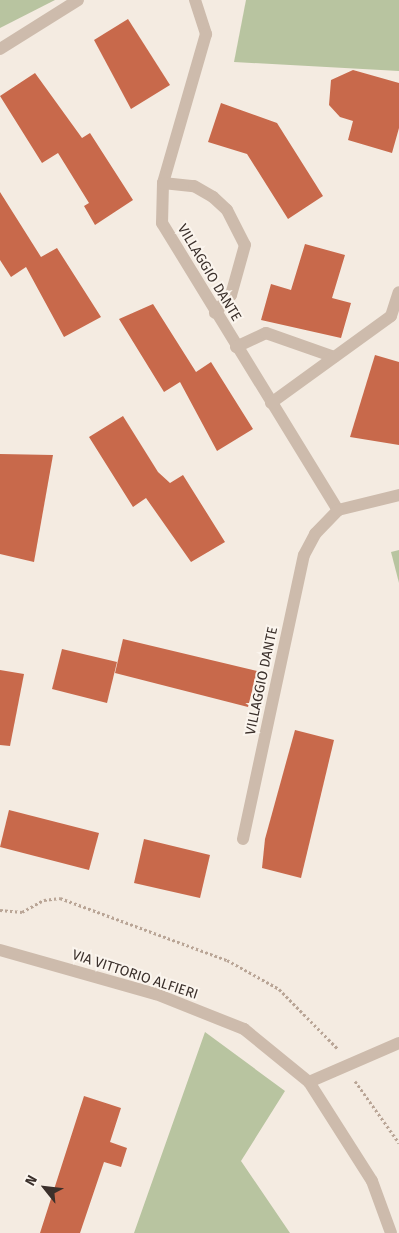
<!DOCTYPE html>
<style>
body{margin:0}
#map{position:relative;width:399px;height:1233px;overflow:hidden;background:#f4ebe1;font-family:"Fira Sans",sans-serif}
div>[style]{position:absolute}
.green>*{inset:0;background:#b8c4a0}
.building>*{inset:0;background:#c8694b}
.path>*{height:3px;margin-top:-1.5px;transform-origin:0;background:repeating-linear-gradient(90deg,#b9a596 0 2.5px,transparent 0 5px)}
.minor>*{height:12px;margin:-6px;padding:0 6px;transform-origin:6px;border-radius:6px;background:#cdbbac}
span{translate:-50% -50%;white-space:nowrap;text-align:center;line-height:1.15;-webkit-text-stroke:4px #fbf5ee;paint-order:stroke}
.street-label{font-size:14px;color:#3b302b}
.north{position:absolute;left:20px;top:1163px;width:50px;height:50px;-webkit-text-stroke:4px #fbf5ee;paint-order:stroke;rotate:299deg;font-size:14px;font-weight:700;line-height:20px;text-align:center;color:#3b302b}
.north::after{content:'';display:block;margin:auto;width:18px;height:22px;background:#3b302b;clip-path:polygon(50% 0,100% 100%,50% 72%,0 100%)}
</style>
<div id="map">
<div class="green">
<div style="clip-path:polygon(0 0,55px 0,0 28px)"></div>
<div style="clip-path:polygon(246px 0,399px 0,399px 71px,234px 62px)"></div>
<div style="clip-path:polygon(399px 550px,399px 583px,391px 552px)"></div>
<div style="clip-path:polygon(205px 1032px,285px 1091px,241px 1161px,290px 1233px,134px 1233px)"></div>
</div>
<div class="building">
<div style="clip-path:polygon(128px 19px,170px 85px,131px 109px,94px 40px)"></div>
<div style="clip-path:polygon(353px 70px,399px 83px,399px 128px,392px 153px,348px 140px,353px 121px,340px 117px,329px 105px,331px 80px)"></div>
<div style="clip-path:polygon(35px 73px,82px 138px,90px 133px,133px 200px,95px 225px,84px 206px,89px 203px,58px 153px,42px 163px,0 96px)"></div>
<div style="clip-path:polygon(221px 103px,277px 123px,323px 196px,288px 219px,247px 154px,208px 142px)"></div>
<div style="clip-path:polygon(0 192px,41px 257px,57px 248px,101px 317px,64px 337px,26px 267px,11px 277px,0 260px)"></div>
<div style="clip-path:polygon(305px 244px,345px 255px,332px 298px,351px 303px,341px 338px,261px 320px,271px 284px,291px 290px)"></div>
<div style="clip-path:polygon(153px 304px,196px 372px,211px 362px,253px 429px,217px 451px,180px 382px,164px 392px,119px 319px)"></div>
<div style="clip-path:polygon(375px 355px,399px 362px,399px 445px,350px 437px)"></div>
<div style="clip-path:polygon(123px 416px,158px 472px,170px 483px,183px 475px,225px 542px,191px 562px,146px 498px,133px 507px,89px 437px)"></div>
<div style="clip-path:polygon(0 454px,53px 455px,34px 562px,0 554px)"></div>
<div style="clip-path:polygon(123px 639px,257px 671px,248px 707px,115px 673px)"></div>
<div style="clip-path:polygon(62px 649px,117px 662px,107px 703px,52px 689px)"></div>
<div style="clip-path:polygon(0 670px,24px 674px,10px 746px,0 745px)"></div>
<div style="clip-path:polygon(295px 730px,334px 740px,301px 878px,262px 868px,265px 839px)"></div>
<div style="clip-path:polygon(9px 810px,99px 833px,89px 870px,0 847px)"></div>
<div style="clip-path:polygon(144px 839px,210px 855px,200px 898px,134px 883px)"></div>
<div style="clip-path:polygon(84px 1096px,121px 1108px,110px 1142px,127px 1148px,121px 1167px,104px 1162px,80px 1233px,40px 1233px)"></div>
</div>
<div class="path">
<div style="left:0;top:910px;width:22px;rotate:5deg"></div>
<div style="left:22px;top:912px;width:25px;rotate:-29deg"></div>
<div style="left:44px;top:900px;width:16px;rotate:-7deg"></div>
<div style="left:60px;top:898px;width:178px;rotate:20.4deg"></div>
<div style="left:227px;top:960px;width:60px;rotate:29.1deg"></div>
<div style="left:279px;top:989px;width:84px;rotate:45.5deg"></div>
<div style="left:355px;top:1081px;width:76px;rotate:54.6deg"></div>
</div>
<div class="minor">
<div style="left:195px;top:0;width:36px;rotate:72deg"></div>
<div style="left:206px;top:34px;width:155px;rotate:106.1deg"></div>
<div style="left:163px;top:183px;width:40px;rotate:91.4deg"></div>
<div style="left:162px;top:223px;width:337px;rotate:58.5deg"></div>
<div style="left:338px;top:510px;width:63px;rotate:-13.8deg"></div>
<div style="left:0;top:49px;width:92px;rotate:-32.1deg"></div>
<div style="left:163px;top:183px;width:31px;rotate:6deg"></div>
<div style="left:194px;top:186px;width:22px;rotate:30deg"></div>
<div style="left:213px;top:197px;width:19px;rotate:43deg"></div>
<div style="left:227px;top:210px;width:39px;rotate:63deg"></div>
<div style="left:245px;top:245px;width:52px;rotate:105.6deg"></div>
<div style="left:231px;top:295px;width:24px;rotate:132deg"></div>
<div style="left:236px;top:347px;width:33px;rotate:-25deg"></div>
<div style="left:266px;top:333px;width:72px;rotate:19.4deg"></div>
<div style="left:271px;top:403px;width:148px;rotate:-35.9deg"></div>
<div style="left:391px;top:316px;width:25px;rotate:-72deg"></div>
<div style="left:243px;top:839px;width:290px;rotate:-77.9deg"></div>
<div style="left:304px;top:555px;width:24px;rotate:-62deg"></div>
<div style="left:315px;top:534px;width:33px;rotate:-46deg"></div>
<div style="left:0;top:950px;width:162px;rotate:15.8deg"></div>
<div style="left:156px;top:994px;width:95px;rotate:21.7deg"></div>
<div style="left:244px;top:1029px;width:84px;rotate:39.2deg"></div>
<div style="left:309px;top:1082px;width:117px;rotate:57.5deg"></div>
<div style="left:372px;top:1181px;width:55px;rotate:69.9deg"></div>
<div style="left:309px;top:1082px;width:98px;rotate:-23.4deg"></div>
</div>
<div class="street-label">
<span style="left:209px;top:273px;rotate:59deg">VILLAGGIO DANTE</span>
<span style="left:262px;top:681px;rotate:-78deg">VILLAGGIO DANTE</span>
<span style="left:135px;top:975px;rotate:18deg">VIA VITTORIO ALFIERI</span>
</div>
<div class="north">N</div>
</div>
